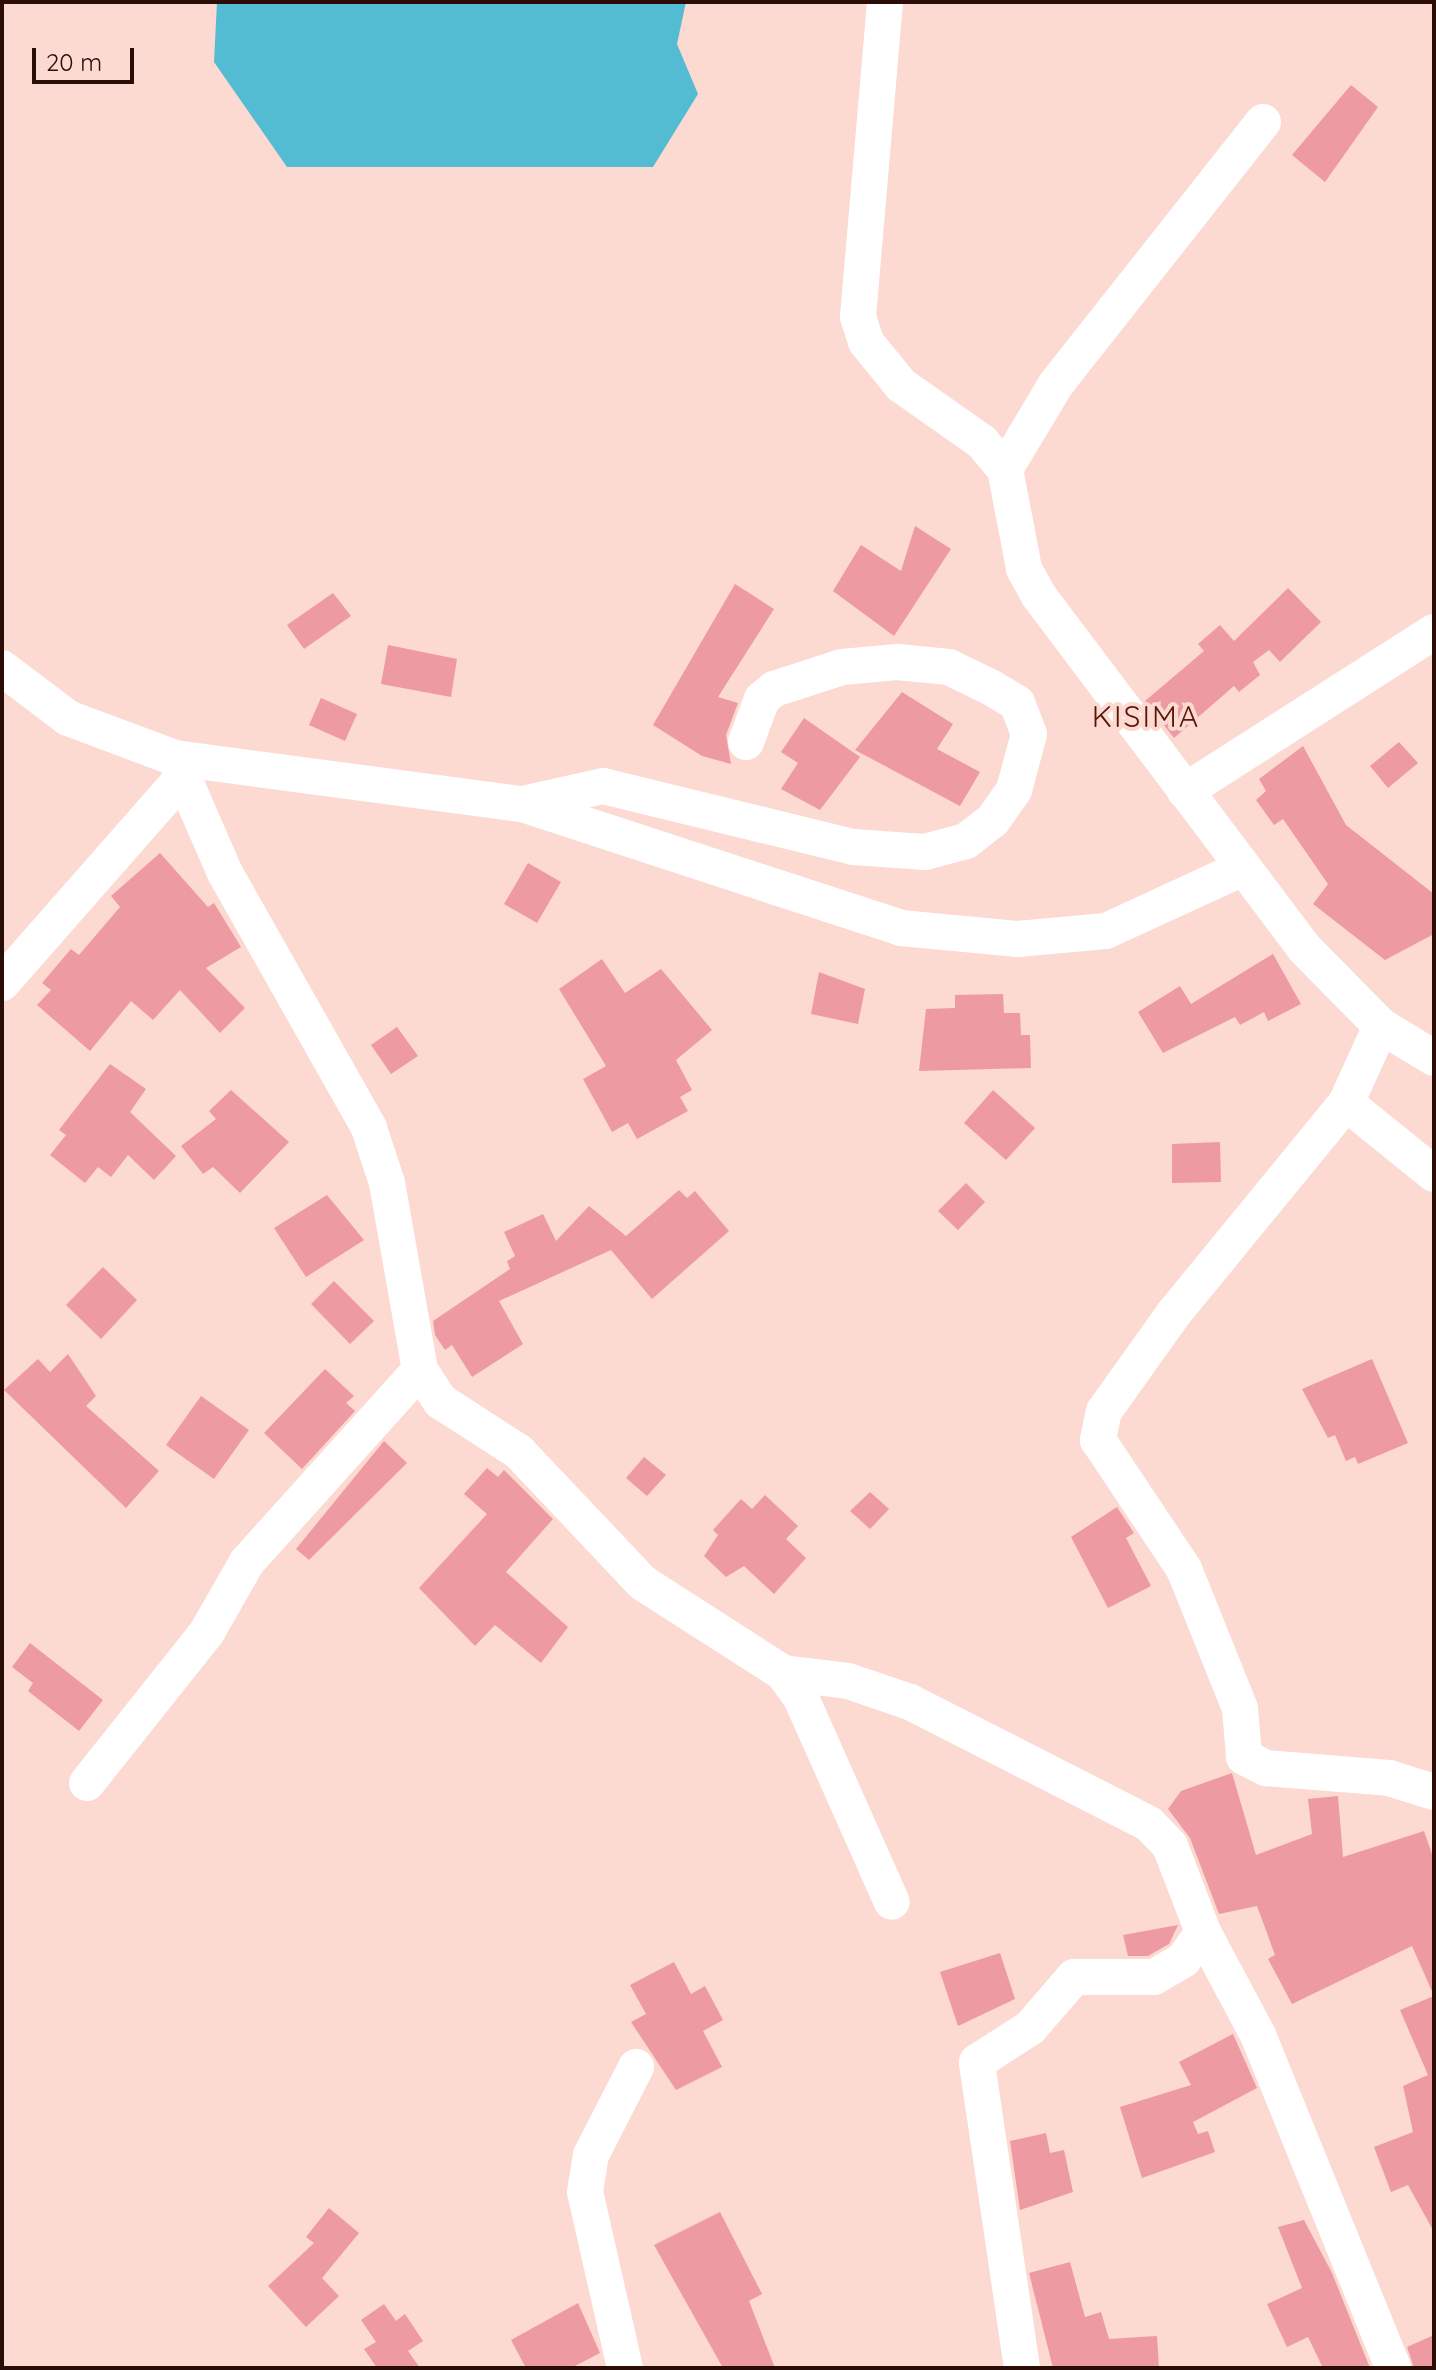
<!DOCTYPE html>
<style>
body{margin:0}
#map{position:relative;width:1436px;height:2370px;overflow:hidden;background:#fcd9d1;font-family:Quicksand,sans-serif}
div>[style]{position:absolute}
.water>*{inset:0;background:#53bcd2}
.building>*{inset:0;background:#ed9aa2}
.minor>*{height:36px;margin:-18px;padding:0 18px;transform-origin:18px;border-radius:18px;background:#fff}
span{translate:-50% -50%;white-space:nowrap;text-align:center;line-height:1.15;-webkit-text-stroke:8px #fcd9d1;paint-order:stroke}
.quarter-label{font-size:30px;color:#591708;letter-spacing:2px}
.frame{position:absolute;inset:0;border:4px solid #2a0d07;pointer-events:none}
.scale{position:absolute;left:32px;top:48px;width:102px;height:36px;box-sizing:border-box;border:4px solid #2a0d07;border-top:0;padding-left:10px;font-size:24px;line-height:28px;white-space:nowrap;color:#2a0d07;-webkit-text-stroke:6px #fcd9d1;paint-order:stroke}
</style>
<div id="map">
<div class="water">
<div style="clip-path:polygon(217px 2px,686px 2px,677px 44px,698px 94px,653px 167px,287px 167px,214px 62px)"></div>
</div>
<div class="building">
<div style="clip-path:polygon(1351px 85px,1378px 107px,1325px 182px,1292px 155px)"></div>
<div style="clip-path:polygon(915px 526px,951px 549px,894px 636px,833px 591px,861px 545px,901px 571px)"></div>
<div style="clip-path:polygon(735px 584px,774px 609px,718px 697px,738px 703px,726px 735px,731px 764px,702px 756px,653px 725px)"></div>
<div style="clip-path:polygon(1288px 588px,1321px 622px,1280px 662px,1269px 650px,1253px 662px,1260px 675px,1239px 692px,1234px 686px,1174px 738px,1145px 701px,1204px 651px,1198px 644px,1220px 625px,1234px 641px)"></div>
<div style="clip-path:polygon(333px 593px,351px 616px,304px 649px,287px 625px)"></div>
<div style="clip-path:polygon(388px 645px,457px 659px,451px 697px,381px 684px)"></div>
<div style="clip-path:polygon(902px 692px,953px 724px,937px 749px,980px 772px,960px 806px,855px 750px)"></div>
<div style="clip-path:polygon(321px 698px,357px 714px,345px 741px,309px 725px)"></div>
<div style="clip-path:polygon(804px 718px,860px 757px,820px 810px,781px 789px,798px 763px,781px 752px)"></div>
<div style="clip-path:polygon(1399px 742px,1418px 763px,1388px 788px,1370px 766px)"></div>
<div style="clip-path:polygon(1303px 746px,1346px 825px,1434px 894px,1434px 934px,1385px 960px,1313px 904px,1328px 884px,1283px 819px,1274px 825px,1256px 800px,1266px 791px,1259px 779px)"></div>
<div style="clip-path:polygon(160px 853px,208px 907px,214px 903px,241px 947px,206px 968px,245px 1008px,220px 1033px,180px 990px,153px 1020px,131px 1001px,90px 1051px,37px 1005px,51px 990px,42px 983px,71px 949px,79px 955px,120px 907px,111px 896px)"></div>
<div style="clip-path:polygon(528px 863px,561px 882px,537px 923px,504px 904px)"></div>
<div style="clip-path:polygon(1273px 954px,1301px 1004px,1268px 1021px,1264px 1012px,1240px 1025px,1235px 1017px,1163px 1053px,1138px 1012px,1180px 986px,1191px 1004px)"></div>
<div style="clip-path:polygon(602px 959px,625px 993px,661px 969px,712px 1030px,676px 1060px,692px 1090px,680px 1097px,688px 1111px,637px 1139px,628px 1123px,612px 1132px,583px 1079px,606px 1066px,559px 989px)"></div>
<div style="clip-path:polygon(819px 972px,865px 989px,858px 1024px,811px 1014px)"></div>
<div style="clip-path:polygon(1003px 994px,1004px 1013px,1020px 1013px,1021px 1035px,1030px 1035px,1031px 1068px,919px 1071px,926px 1009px,955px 1008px,955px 995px)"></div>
<div style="clip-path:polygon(397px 1027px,418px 1056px,391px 1074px,371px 1045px)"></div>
<div style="clip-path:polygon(110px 1064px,146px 1089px,130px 1112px,176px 1156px,154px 1180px,128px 1155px,111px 1177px,98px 1167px,85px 1183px,50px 1155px,66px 1135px,59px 1130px)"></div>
<div style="clip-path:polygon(231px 1090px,289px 1142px,240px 1193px,213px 1167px,203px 1174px,181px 1146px,216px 1119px,209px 1111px)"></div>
<div style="clip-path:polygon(993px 1090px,1035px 1128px,1006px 1160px,964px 1123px)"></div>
<div style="clip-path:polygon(1220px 1142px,1221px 1182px,1172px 1183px,1172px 1144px)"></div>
<div style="clip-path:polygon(966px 1183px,985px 1202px,958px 1230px,938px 1211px)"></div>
<div style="clip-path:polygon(679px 1190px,687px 1198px,695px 1191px,729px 1231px,652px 1299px,611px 1250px,499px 1301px,523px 1344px,472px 1377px,452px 1345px,445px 1350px,435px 1335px,433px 1321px,510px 1269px,507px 1261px,515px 1256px,504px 1232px,543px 1214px,556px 1241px,589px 1206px,626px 1236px)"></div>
<div style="clip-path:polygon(327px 1195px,364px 1240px,306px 1277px,274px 1228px)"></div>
<div style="clip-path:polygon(103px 1267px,137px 1300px,101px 1339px,66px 1305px)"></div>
<div style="clip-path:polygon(334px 1281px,374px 1321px,350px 1344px,311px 1304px)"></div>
<div style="clip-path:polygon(68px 1354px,96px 1396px,86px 1406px,159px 1471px,126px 1508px,4px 1390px,38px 1359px,50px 1372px)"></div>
<div style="clip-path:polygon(1372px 1359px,1408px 1443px,1358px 1464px,1355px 1457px,1346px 1461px,1335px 1435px,1328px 1438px,1302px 1389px)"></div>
<div style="clip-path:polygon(325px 1369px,354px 1396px,346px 1403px,355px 1411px,302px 1469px,264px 1433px)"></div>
<div style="clip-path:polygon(201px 1396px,249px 1430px,214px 1479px,166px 1445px)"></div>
<div style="clip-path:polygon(384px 1441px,407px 1463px,309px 1560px,296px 1549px)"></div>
<div style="clip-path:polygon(644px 1457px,666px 1475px,647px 1496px,626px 1478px)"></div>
<div style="clip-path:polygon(487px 1468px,498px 1477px,504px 1470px,553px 1519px,506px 1572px,568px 1627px,541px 1663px,495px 1625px,475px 1646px,419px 1588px,487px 1514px,464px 1494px)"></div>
<div style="clip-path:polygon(870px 1492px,889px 1509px,870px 1529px,850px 1511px)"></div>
<div style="clip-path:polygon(765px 1495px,798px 1526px,786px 1539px,806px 1558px,774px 1594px,744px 1566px,726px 1577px,704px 1556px,718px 1535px,713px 1530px,741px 1499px,752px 1509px)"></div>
<div style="clip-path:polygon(1117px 1507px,1134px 1533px,1126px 1538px,1151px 1586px,1108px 1608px,1071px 1537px)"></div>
<div style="clip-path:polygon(30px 1643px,103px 1700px,79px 1731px,28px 1691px,33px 1683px,12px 1667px)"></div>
<div style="clip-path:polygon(1232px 1773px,1256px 1855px,1312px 1834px,1308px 1799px,1338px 1796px,1343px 1857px,1424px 1831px,1434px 1860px,1434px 2232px,1408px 2185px,1391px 2192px,1374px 2147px,1413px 2132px,1403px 2086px,1428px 2075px,1400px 2010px,1434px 1996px,1412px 1946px,1292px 2004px,1268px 1959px,1275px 1955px,1257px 1906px,1219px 1914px,1190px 1838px,1168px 1809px,1181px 1791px)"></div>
<div style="clip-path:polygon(1178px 1925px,1169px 1944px,1148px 1956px,1128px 1956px,1123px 1935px)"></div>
<div style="clip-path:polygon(1000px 1953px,1015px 1999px,958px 2026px,940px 1972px)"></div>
<div style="clip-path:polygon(674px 1962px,691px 1994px,705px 1986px,723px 2020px,703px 2031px,722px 2067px,676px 2090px,631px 2022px,646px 2014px,630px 1985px)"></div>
<div style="clip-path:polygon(1233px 2034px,1257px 2088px,1193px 2122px,1198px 2134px,1208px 2131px,1215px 2152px,1142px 2178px,1120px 2107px,1191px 2085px,1179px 2062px)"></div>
<div style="clip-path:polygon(1046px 2133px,1050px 2153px,1064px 2150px,1073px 2192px,1020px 2210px,1010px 2141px)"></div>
<div style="clip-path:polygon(329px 2208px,359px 2233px,322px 2278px,339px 2296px,306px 2327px,268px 2286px,314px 2243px,306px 2237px)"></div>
<div style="clip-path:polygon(720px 2212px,762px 2294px,749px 2301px,775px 2368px,723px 2368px,654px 2245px)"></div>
<div style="clip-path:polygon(1304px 2220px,1332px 2273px,1370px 2368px,1323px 2368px,1308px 2337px,1287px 2347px,1267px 2304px,1302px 2288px,1278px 2227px)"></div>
<div style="clip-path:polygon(1070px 2262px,1085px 2317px,1101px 2312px,1109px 2339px,1157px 2336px,1159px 2368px,1053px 2368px,1029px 2273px)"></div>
<div style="clip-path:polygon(578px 2303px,600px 2353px,571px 2368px,526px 2368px,511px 2340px)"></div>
<div style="clip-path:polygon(384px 2304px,396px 2321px,405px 2314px,423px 2341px,408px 2351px,420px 2368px,377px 2368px,364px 2349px,376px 2342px,361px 2320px)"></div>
<div style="clip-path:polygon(1434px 2335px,1434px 2368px,1414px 2368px,1407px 2347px)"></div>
</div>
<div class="minor">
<div style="left:885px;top:2px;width:316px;rotate:94.9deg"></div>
<div style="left:858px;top:317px;width:26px;rotate:72deg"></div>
<div style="left:866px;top:342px;width:55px;rotate:50.9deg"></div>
<div style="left:901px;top:385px;width:99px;rotate:35.1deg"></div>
<div style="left:982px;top:442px;width:35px;rotate:50deg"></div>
<div style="left:1005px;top:469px;width:102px;rotate:79.2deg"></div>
<div style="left:1024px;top:569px;width:31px;rotate:61deg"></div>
<div style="left:1039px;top:596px;width:442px;rotate:53deg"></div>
<div style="left:1305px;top:949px;width:108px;rotate:45.4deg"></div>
<div style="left:1381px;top:1026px;width:62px;rotate:31.1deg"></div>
<div style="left:1005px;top:469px;width:99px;rotate:-59deg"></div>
<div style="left:1056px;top:384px;width:334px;rotate:-51.7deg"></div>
<div style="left:2px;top:668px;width:83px;rotate:37.1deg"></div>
<div style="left:68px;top:718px;width:114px;rotate:20.5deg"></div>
<div style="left:175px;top:758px;width:350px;rotate:7.6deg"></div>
<div style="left:522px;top:804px;width:399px;rotate:18.1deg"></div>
<div style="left:901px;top:928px;width:118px;rotate:5.4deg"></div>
<div style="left:1018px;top:939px;width:88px;rotate:-5.2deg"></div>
<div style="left:1106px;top:931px;width:151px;rotate:-24.7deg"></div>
<div style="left:175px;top:758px;width:125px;rotate:66.5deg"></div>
<div style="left:225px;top:873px;width:293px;rotate:60.5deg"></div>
<div style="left:369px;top:1128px;width:58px;rotate:71.9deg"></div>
<div style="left:387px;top:1183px;width:190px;rotate:80deg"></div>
<div style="left:420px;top:1370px;width:37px;rotate:57deg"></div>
<div style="left:440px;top:1401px;width:94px;rotate:32.8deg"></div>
<div style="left:519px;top:1452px;width:180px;rotate:46.6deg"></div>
<div style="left:643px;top:1583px;width:166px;rotate:32.7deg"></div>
<div style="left:783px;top:1673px;width:31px;rotate:54deg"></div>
<div style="left:801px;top:1698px;width:223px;rotate:66deg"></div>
<div style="left:1185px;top:791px;width:295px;rotate:-32.6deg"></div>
<div style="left:522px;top:804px;width:83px;rotate:-12.5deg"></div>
<div style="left:603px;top:786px;width:257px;rotate:13.7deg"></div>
<div style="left:853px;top:847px;width:72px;rotate:4deg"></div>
<div style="left:925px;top:852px;width:42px;rotate:-15deg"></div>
<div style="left:966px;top:841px;width:34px;rotate:-38deg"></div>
<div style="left:993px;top:820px;width:37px;rotate:-55deg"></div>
<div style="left:1014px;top:790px;width:58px;rotate:-75deg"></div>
<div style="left:1029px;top:734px;width:33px;rotate:-111deg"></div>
<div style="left:1017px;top:703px;width:29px;rotate:-149deg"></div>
<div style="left:992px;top:688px;width:48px;rotate:-154deg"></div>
<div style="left:949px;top:667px;width:52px;rotate:-174.5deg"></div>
<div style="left:897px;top:662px;width:55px;rotate:174.8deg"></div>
<div style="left:842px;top:667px;width:71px;rotate:162.1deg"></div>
<div style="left:774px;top:689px;width:16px;rotate:140deg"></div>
<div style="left:762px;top:699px;width:46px;rotate:110.4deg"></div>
<div style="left:2px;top:983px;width:274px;rotate:-48.7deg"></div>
<div style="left:1381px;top:1026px;width:85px;rotate:114.4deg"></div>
<div style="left:1346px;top:1103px;width:271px;rotate:129.3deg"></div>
<div style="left:1174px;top:1313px;width:120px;rotate:125.5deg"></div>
<div style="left:1104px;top:1411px;width:30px;rotate:102deg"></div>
<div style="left:1098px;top:1440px;width:155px;rotate:56.3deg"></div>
<div style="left:1184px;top:1569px;width:150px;rotate:68.1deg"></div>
<div style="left:1240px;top:1708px;width:49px;rotate:85.3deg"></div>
<div style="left:1244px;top:1757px;width:25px;rotate:27deg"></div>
<div style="left:1266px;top:1768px;width:123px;rotate:4.6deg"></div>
<div style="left:1389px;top:1778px;width:47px;rotate:17.3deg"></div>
<div style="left:1346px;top:1103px;width:113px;rotate:38.9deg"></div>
<div style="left:783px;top:1673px;width:65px;rotate:7deg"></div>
<div style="left:848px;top:1681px;width:65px;rotate:18.7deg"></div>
<div style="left:910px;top:1702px;width:268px;rotate:27deg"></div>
<div style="left:1149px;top:1824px;width:30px;rotate:46deg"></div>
<div style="left:1170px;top:1846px;width:92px;rotate:69deg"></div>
<div style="left:1203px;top:1932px;width:117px;rotate:61.9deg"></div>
<div style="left:1258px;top:2035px;width:359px;rotate:67.9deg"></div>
<div style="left:87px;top:1783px;width:193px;rotate:-51.5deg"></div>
<div style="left:207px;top:1632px;width:81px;rotate:-60.3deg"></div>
<div style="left:247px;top:1562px;width:258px;rotate:-48deg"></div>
<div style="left:625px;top:2368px;width:180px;rotate:-102.8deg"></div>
<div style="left:585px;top:2192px;width:37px;rotate:-81deg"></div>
<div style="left:591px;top:2155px;width:99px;rotate:-62.9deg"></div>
<div style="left:1022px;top:2368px;width:309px;rotate:-98.4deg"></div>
<div style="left:977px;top:2062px;width:63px;rotate:-32.7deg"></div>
<div style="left:1030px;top:2028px;width:67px;rotate:-49.2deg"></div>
<div style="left:1074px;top:1977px;width:80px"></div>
<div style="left:1154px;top:1977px;width:34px;rotate:-30deg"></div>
<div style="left:1183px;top:1960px;width:34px;rotate:-54deg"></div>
</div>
<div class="quarter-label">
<span style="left:1146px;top:716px">KISIMA</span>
</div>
<div class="frame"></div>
<div class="scale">20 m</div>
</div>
